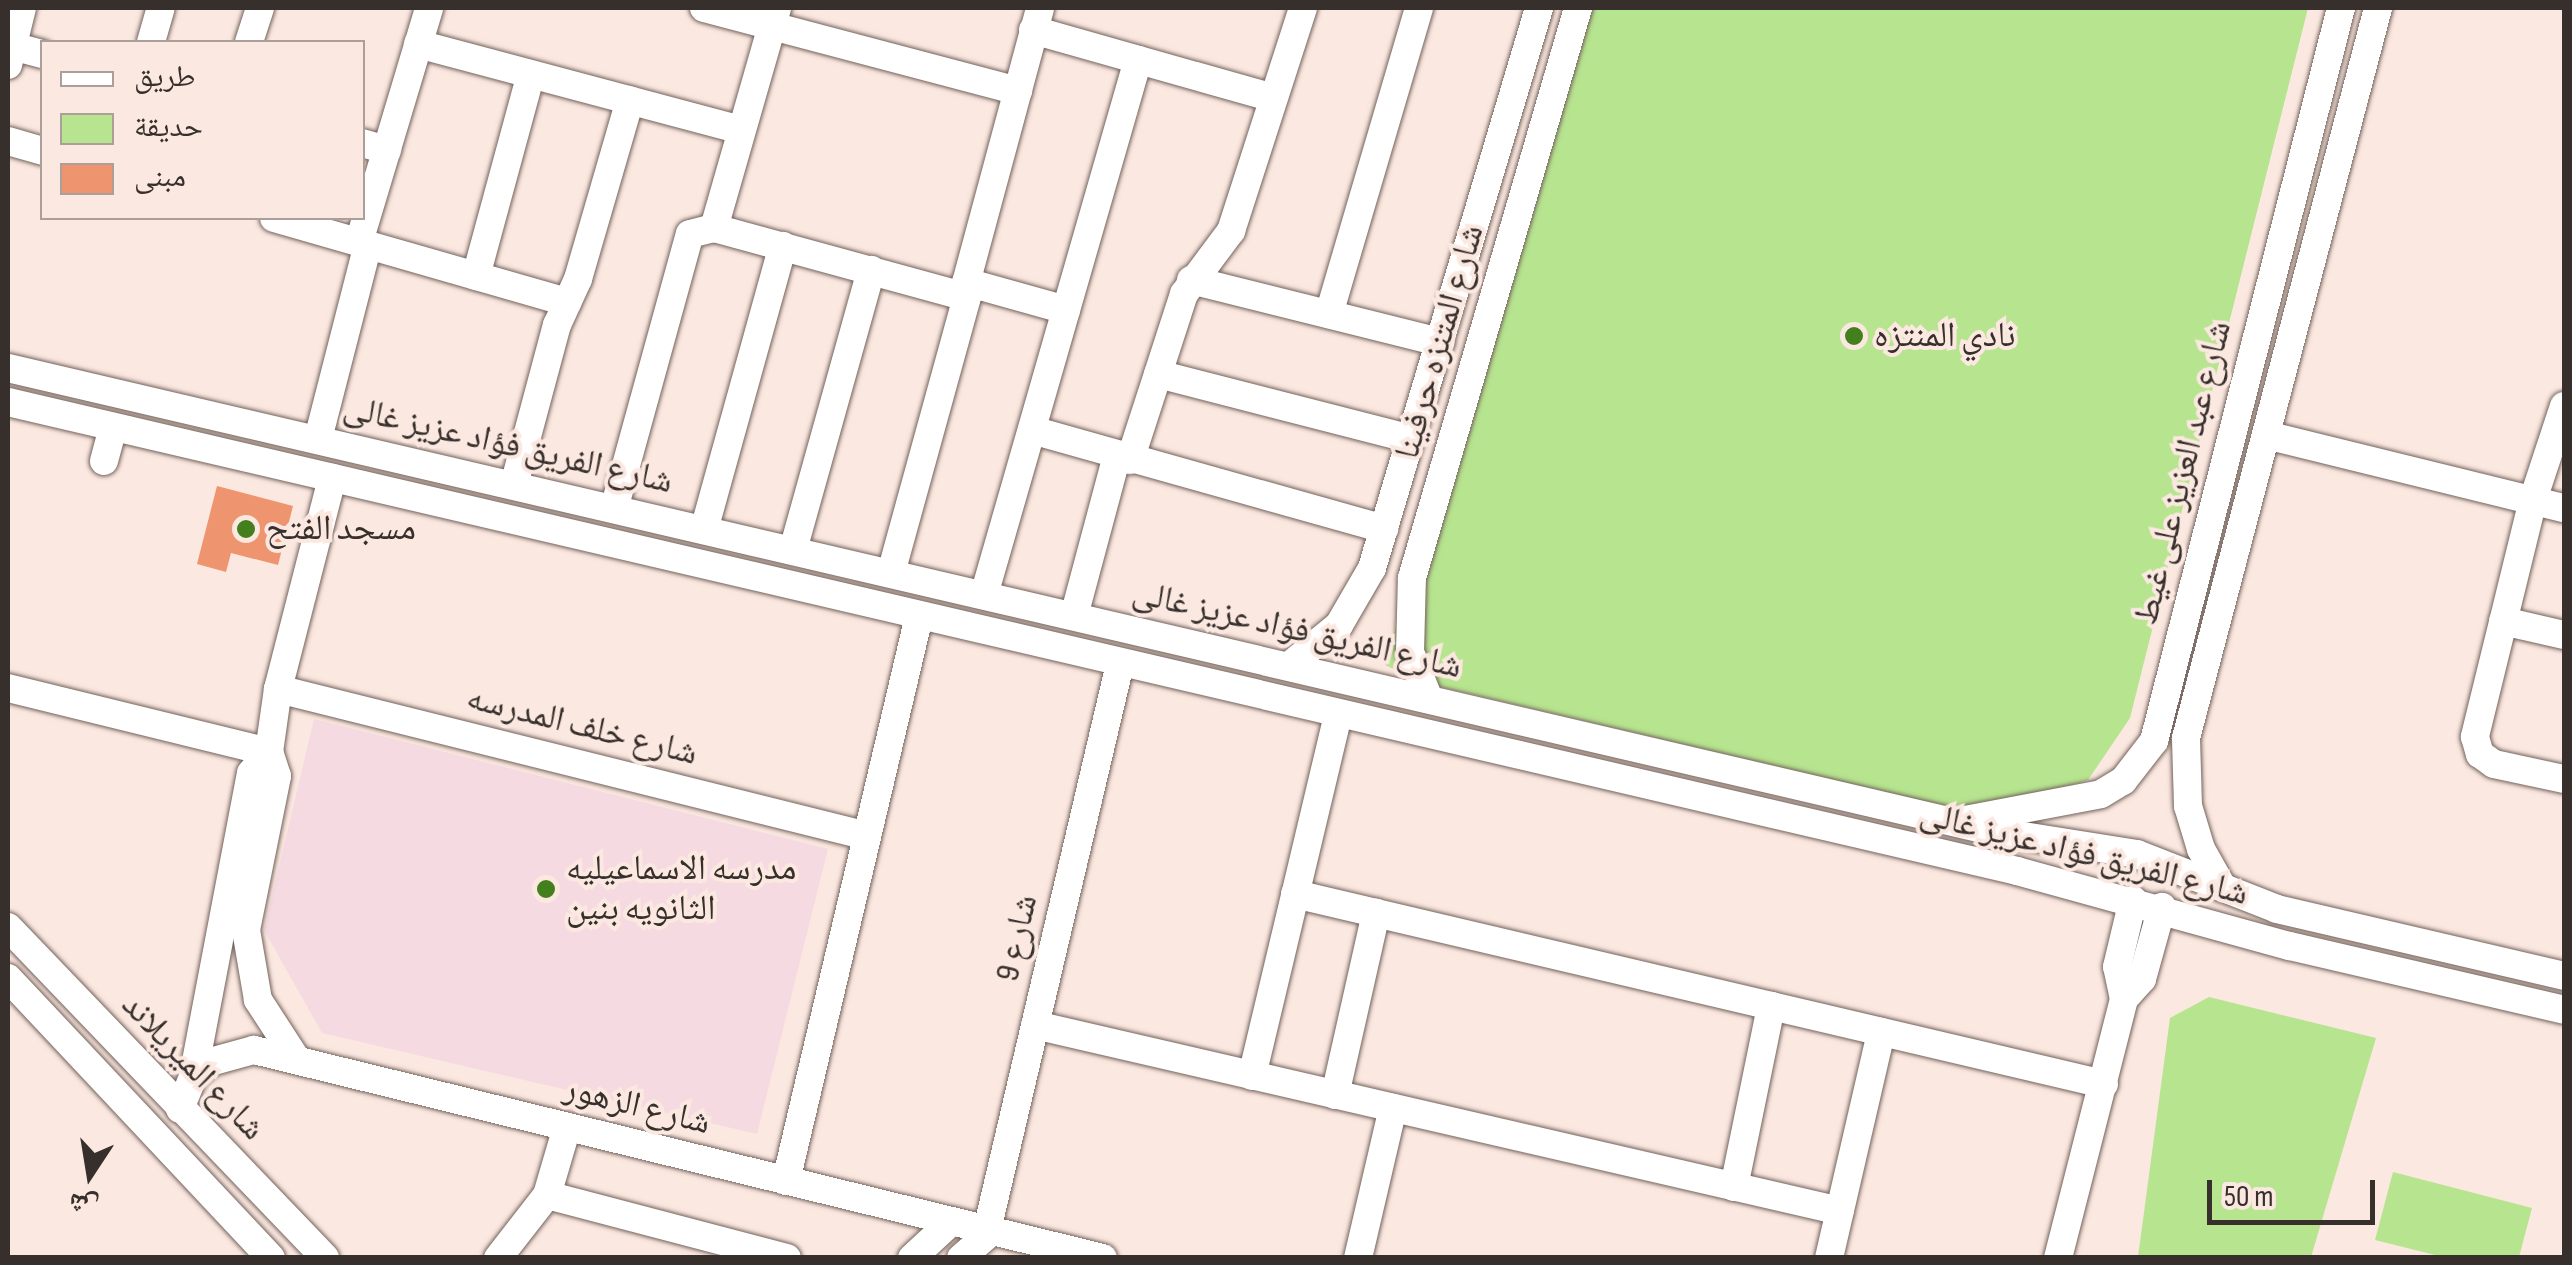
<!DOCTYPE html>
<meta charset="utf-8">
<style>
body{margin:0}
#map{position:relative;width:2572px;height:1265px;overflow:hidden;background:#fbe8e0;font-family:"Sofia Sans Condensed","Noto Naskh Arabic",sans-serif}
div>[style]{position:absolute}
.education>*{inset:0;background:#f5dbe1}
.green>*{inset:0;background:#b7e48f}
.building>*{inset:0;background:#ee946e}
.roads{filter:drop-shadow(0 0 2px #72625b) drop-shadow(0 0 2px #72625b)}
.minor>*{height:28px;margin:-14px;padding:0 14px;transform-origin:14px;border-radius:14px;background:#fff}
.dots>*{width:28px;height:28px;translate:-50% -50%;box-sizing:border-box;border:5px solid #fbe8e0;border-radius:50%}
span{translate:-50% -50%;white-space:nowrap;text-align:center;line-height:1.15;-webkit-text-stroke:8px #fbe8e0;paint-order:stroke}
.poi-label{font-size:35px;color:#362f2c}
.left{translate:0 -50%;text-align:left}
.street-label{font-size:35px;color:#362f2c}
.frame{position:absolute;inset:0;border:10px solid #362f2c;pointer-events:none}
.legend{position:absolute;left:40px;top:40px;width:325px;height:180px;box-sizing:border-box;background:#fbe8e0;border:2px solid #ac9e98;margin:0;padding:12px 18px;list-style:none;font-size:30px;color:#362f2c}
.legend li{display:flex;align-items:center;gap:20px;height:50px}
.legend b{width:50px;border:2px solid #ac9e98}
.north{position:absolute;left:40px;top:1125px;width:100px;height:100px;-webkit-text-stroke:8px #fbe8e0;paint-order:stroke;rotate:192deg;font-size:28px;font-weight:700;line-height:40px;text-align:center;color:#362f2c}
.north::after{content:'';display:block;margin:auto;width:35px;height:45px;background:#362f2c;clip-path:polygon(50% 0,100% 100%,50% 72%,0 100%)}
.scale{position:absolute;left:2207px;top:1180px;width:168px;height:45px;box-sizing:border-box;border:5px solid #362f2c;border-top:0;padding-left:12px;font-size:30px;line-height:35px;white-space:nowrap;color:#362f2c;-webkit-text-stroke:8px #fbe8e0;paint-order:stroke}
</style>
<div id="map">
<div class="education">
<div style="clip-path:polygon(314px 719px,828px 849px,757px 1134px,322px 1033px,264px 930px)"></div>
</div>
<div class="green">
<div style="clip-path:polygon(1581px 8px,2308px 8px,2130px 718px,2088px 780px,2003px 806px,1957px 809px,1420px 682px,1385px 665px)"></div>
<div style="clip-path:polygon(2209px 997px,2376px 1038px,2311px 1257px,2138px 1257px,2170px 1018px)"></div>
<div style="clip-path:polygon(2393px 1172px,2532px 1208px,2519px 1257px,2443px 1257px,2375px 1240px)"></div>
</div>
<div class="building">
<div style="clip-path:polygon(217px 486px,293px 506px,278px 565px,231px 553px,226px 572px,197px 564px)"></div>
</div>
<div class="roads">
<div class="minor">
<div style="left:704px;top:8px;width:325px;rotate:14.8deg"></div>
<div style="left:1033px;top:30px;width:250px;rotate:15.8deg"></div>
<div style="left:151px;top:42px;width:35px;rotate:-74deg"></div>
<div style="left:249px;top:42px;width:36px;rotate:-72deg"></div>
<div style="left:418px;top:44px;width:334px;rotate:14.9deg"></div>
<div style="left:12px;top:46px;width:31px;rotate:15deg"></div>
<div style="left:8px;top:65px;width:59px;rotate:-76.2deg"></div>
<div style="left:8px;top:141px;width:35px;rotate:16deg"></div>
<div style="left:362px;top:143px;width:26px;rotate:16deg"></div>
<div style="left:274px;top:218px;width:305px;rotate:16deg"></div>
<div style="left:714px;top:228px;width:229px;rotate:-74deg"></div>
<div style="left:359px;top:242px;width:244px;rotate:-73.3deg"></div>
<div style="left:476px;top:276px;width:209px;rotate:-74.8deg"></div>
<div style="left:1191px;top:280px;width:257px;rotate:14deg"></div>
<div style="left:966px;top:282px;width:104px;rotate:15.6deg"></div>
<div style="left:963px;top:294px;width:296px;rotate:-74.9deg"></div>
<div style="left:1329px;top:314px;width:319px;rotate:-73.6deg"></div>
<div style="left:8px;top:368px;width:2037px;rotate:13.14deg"></div>
<div style="left:1992px;top:831px;width:147px;rotate:9deg"></div>
<div style="left:2137px;top:854px;width:150px;rotate:21.4deg"></div>
<div style="left:2277px;top:909px;width:295px;rotate:13.1deg"></div>
<div style="left:1158px;top:374px;width:261px;rotate:14.4deg"></div>
<div style="left:8px;top:402px;width:2063px;rotate:13.14deg"></div>
<div style="left:2017px;top:871px;width:283px;rotate:15.4deg"></div>
<div style="left:2290px;top:946px;width:281px;rotate:13.1deg"></div>
<div style="left:2564px;top:406px;width:99px;rotate:108.3deg"></div>
<div style="left:2533px;top:500px;width:244px;rotate:103.8deg"></div>
<div style="left:2475px;top:737px;width:18px;rotate:74deg"></div>
<div style="left:2480px;top:754px;width:17px;rotate:36deg"></div>
<div style="left:2494px;top:764px;width:72px;rotate:12.1deg"></div>
<div style="left:1032px;top:430px;width:366px;rotate:15.7deg"></div>
<div style="left:2266px;top:435px;width:307px;rotate:13.8deg"></div>
<div style="left:318px;top:439px;width:201px;rotate:-75.6deg"></div>
<div style="left:1130px;top:460px;width:175px;rotate:-72deg"></div>
<div style="left:1184px;top:294px;width:79px;rotate:-53.3deg"></div>
<div style="left:1231px;top:231px;width:234px;rotate:-72.1deg"></div>
<div style="left:104px;top:461px;width:35px;rotate:-75deg"></div>
<div style="left:514px;top:485px;width:166px;rotate:-75deg"></div>
<div style="left:557px;top:325px;width:51px;rotate:-65.5deg"></div>
<div style="left:578px;top:279px;width:186px;rotate:-73.8deg"></div>
<div style="left:614px;top:509px;width:285px;rotate:-74.6deg"></div>
<div style="left:690px;top:234px;width:25px;rotate:-14deg"></div>
<div style="left:714px;top:228px;width:262px;rotate:15.3deg"></div>
<div style="left:967px;top:297px;width:286px;rotate:105.4deg"></div>
<div style="left:704px;top:530px;width:295px;rotate:-74.5deg"></div>
<div style="left:793px;top:550px;width:291px;rotate:-74.4deg"></div>
<div style="left:984px;top:595px;width:557px;rotate:-73.94deg"></div>
<div style="left:1074px;top:616px;width:166px;rotate:-75deg"></div>
<div style="left:2503px;top:621px;width:63px;rotate:12.9deg"></div>
<div style="left:1289px;top:666px;width:65px;rotate:-39.4deg"></div>
<div style="left:1339px;top:625px;width:66px;rotate:-59.9deg"></div>
<div style="left:1372px;top:568px;width:584px;rotate:-73.39deg"></div>
<div style="left:8px;top:688px;width:269px;rotate:13.8deg"></div>
<div style="left:278px;top:689px;width:607px;rotate:14.01deg"></div>
<div style="left:1429px;top:699px;width:51px;rotate:-112deg"></div>
<div style="left:1410px;top:652px;width:74px;rotate:-88.5deg"></div>
<div style="left:1412px;top:578px;width:594px;rotate:-73.76deg"></div>
<div style="left:1965px;top:820px;width:138px;rotate:-10.8deg"></div>
<div style="left:2101px;top:794px;width:26px;rotate:-31deg"></div>
<div style="left:2123px;top:781px;width:51px;rotate:-52.2deg"></div>
<div style="left:2154px;top:741px;width:756px;rotate:-75.69deg"></div>
<div style="left:2223px;top:888px;width:45px;rotate:-119.4deg"></div>
<div style="left:2201px;top:849px;width:45px;rotate:-106.8deg"></div>
<div style="left:2188px;top:806px;width:68px;rotate:-91.7deg"></div>
<div style="left:2186px;top:738px;width:755px;rotate:-75.26deg"></div>
<div style="left:1295px;top:894px;width:831px;rotate:13.22deg"></div>
<div style="left:8px;top:927px;width:458px;rotate:46.2deg"></div>
<div style="left:8px;top:978px;width:384px;rotate:46.8deg"></div>
<div style="left:2124px;top:999px;width:33px;rotate:-102deg"></div>
<div style="left:2117px;top:967px;width:69px;rotate:-76.6deg"></div>
<div style="left:1035px;top:1025px;width:826px;rotate:13.01deg"></div>
<div style="left:297px;top:1060px;width:72px;rotate:-123deg"></div>
<div style="left:258px;top:1000px;width:71px;rotate:-99.7deg"></div>
<div style="left:246px;top:930px;width:157px;rotate:-78.6deg"></div>
<div style="left:277px;top:776px;width:25px;rotate:-108deg"></div>
<div style="left:269px;top:752px;width:64px;rotate:-81.9deg"></div>
<div style="left:278px;top:689px;width:218px;rotate:-75.6deg"></div>
<div style="left:1252px;top:1076px;width:371px;rotate:-76.6deg"></div>
<div style="left:193px;top:1077px;width:309px;rotate:-79.2deg"></div>
<div style="left:251px;top:773px;width:28px;rotate:-49deg"></div>
<div style="left:1335px;top:1095px;width:187px;rotate:-77.3deg"></div>
<div style="left:180px;top:1109px;width:35px;rotate:-68deg"></div>
<div style="left:193px;top:1077px;width:23px;rotate:-41deg"></div>
<div style="left:210px;top:1062px;width:46px;rotate:-15.3deg"></div>
<div style="left:254px;top:1050px;width:874px;rotate:13.77deg"></div>
<div style="left:786px;top:1181px;width:580px;rotate:-76.75deg"></div>
<div style="left:1734px;top:1187px;width:185px;rotate:-78.4deg"></div>
<div style="left:547px;top:1195px;width:248px;rotate:14.7deg"></div>
<div style="left:987px;top:1230px;width:581px;rotate:-76.78deg"></div>
<div style="left:498px;top:1258px;width:80px;rotate:-52.1deg"></div>
<div style="left:547px;top:1195px;width:71px;rotate:-73.6deg"></div>
<div style="left:912px;top:1258px;width:54px;rotate:-42.8deg"></div>
<div style="left:961px;top:1258px;width:41px;rotate:-41.1deg"></div>
<div style="left:1358px;top:1258px;width:154px;rotate:-76.9deg"></div>
<div style="left:1829px;top:1258px;width:232px;rotate:-77deg"></div>
<div style="left:2058px;top:1258px;width:267px;rotate:-75.7deg"></div>
<div style="left:2124px;top:999px;width:27px;rotate:-48deg"></div>
<div style="left:2142px;top:979px;width:75px;rotate:-74.5deg"></div>
</div>
</div>
<div class="dots">
<div style="left:1854px;top:336px;background:#437f1c"></div>
<div style="left:246px;top:529px;background:#437f1c"></div>
<div style="left:546px;top:889px;background:#437f1c"></div>
</div>
<div class="poi-label">
<span class="left" style="left:1874px;top:336px">نادي المنتزه</span>
<span class="left" style="left:266px;top:529px">مسجد الفتح</span>
<span class="left" style="left:566px;top:889px">مدرسه الاسماعيليه<br>الثانويه بنين</span>
</div>
<div class="street-label">
<span style="left:1440px;top:342px;rotate:-74deg">شارع المتنزه حرفينا</span>
<span style="left:508px;top:445px;rotate:13deg">شارع الفريق فؤاد عزيز غالى</span>
<span style="left:2183px;top:473px;rotate:-76deg">شارع عبد العزيز على غيط</span>
<span style="left:1297px;top:630px;rotate:13deg">شارع الفريق فؤاد عزيز غالى</span>
<span style="left:582px;top:726px;rotate:14deg">شارع خلف المدرسه</span>
<span style="left:2084px;top:854px;rotate:14deg">شارع الفريق فؤاد عزيز غالى</span>
<span style="left:1017px;top:938px;rotate:-77deg">شارع 9</span>
<span style="left:193px;top:1067px;rotate:46deg">شارع الميريلاند</span>
<span style="left:637px;top:1106px;rotate:14deg">شارع الزهور</span>
</div>
<div class="frame"></div>
<ul class="legend">
<li><b style="height:12px;background:#fff"></b>طريق</li>
<li><b style="height:28px;background:#b7e48f"></b>حديقة</li>
<li><b style="height:28px;background:#ee946e"></b>مبنى</li>
</ul>
<div class="north">ش</div>
<div class="scale">50 m</div>
</div>
